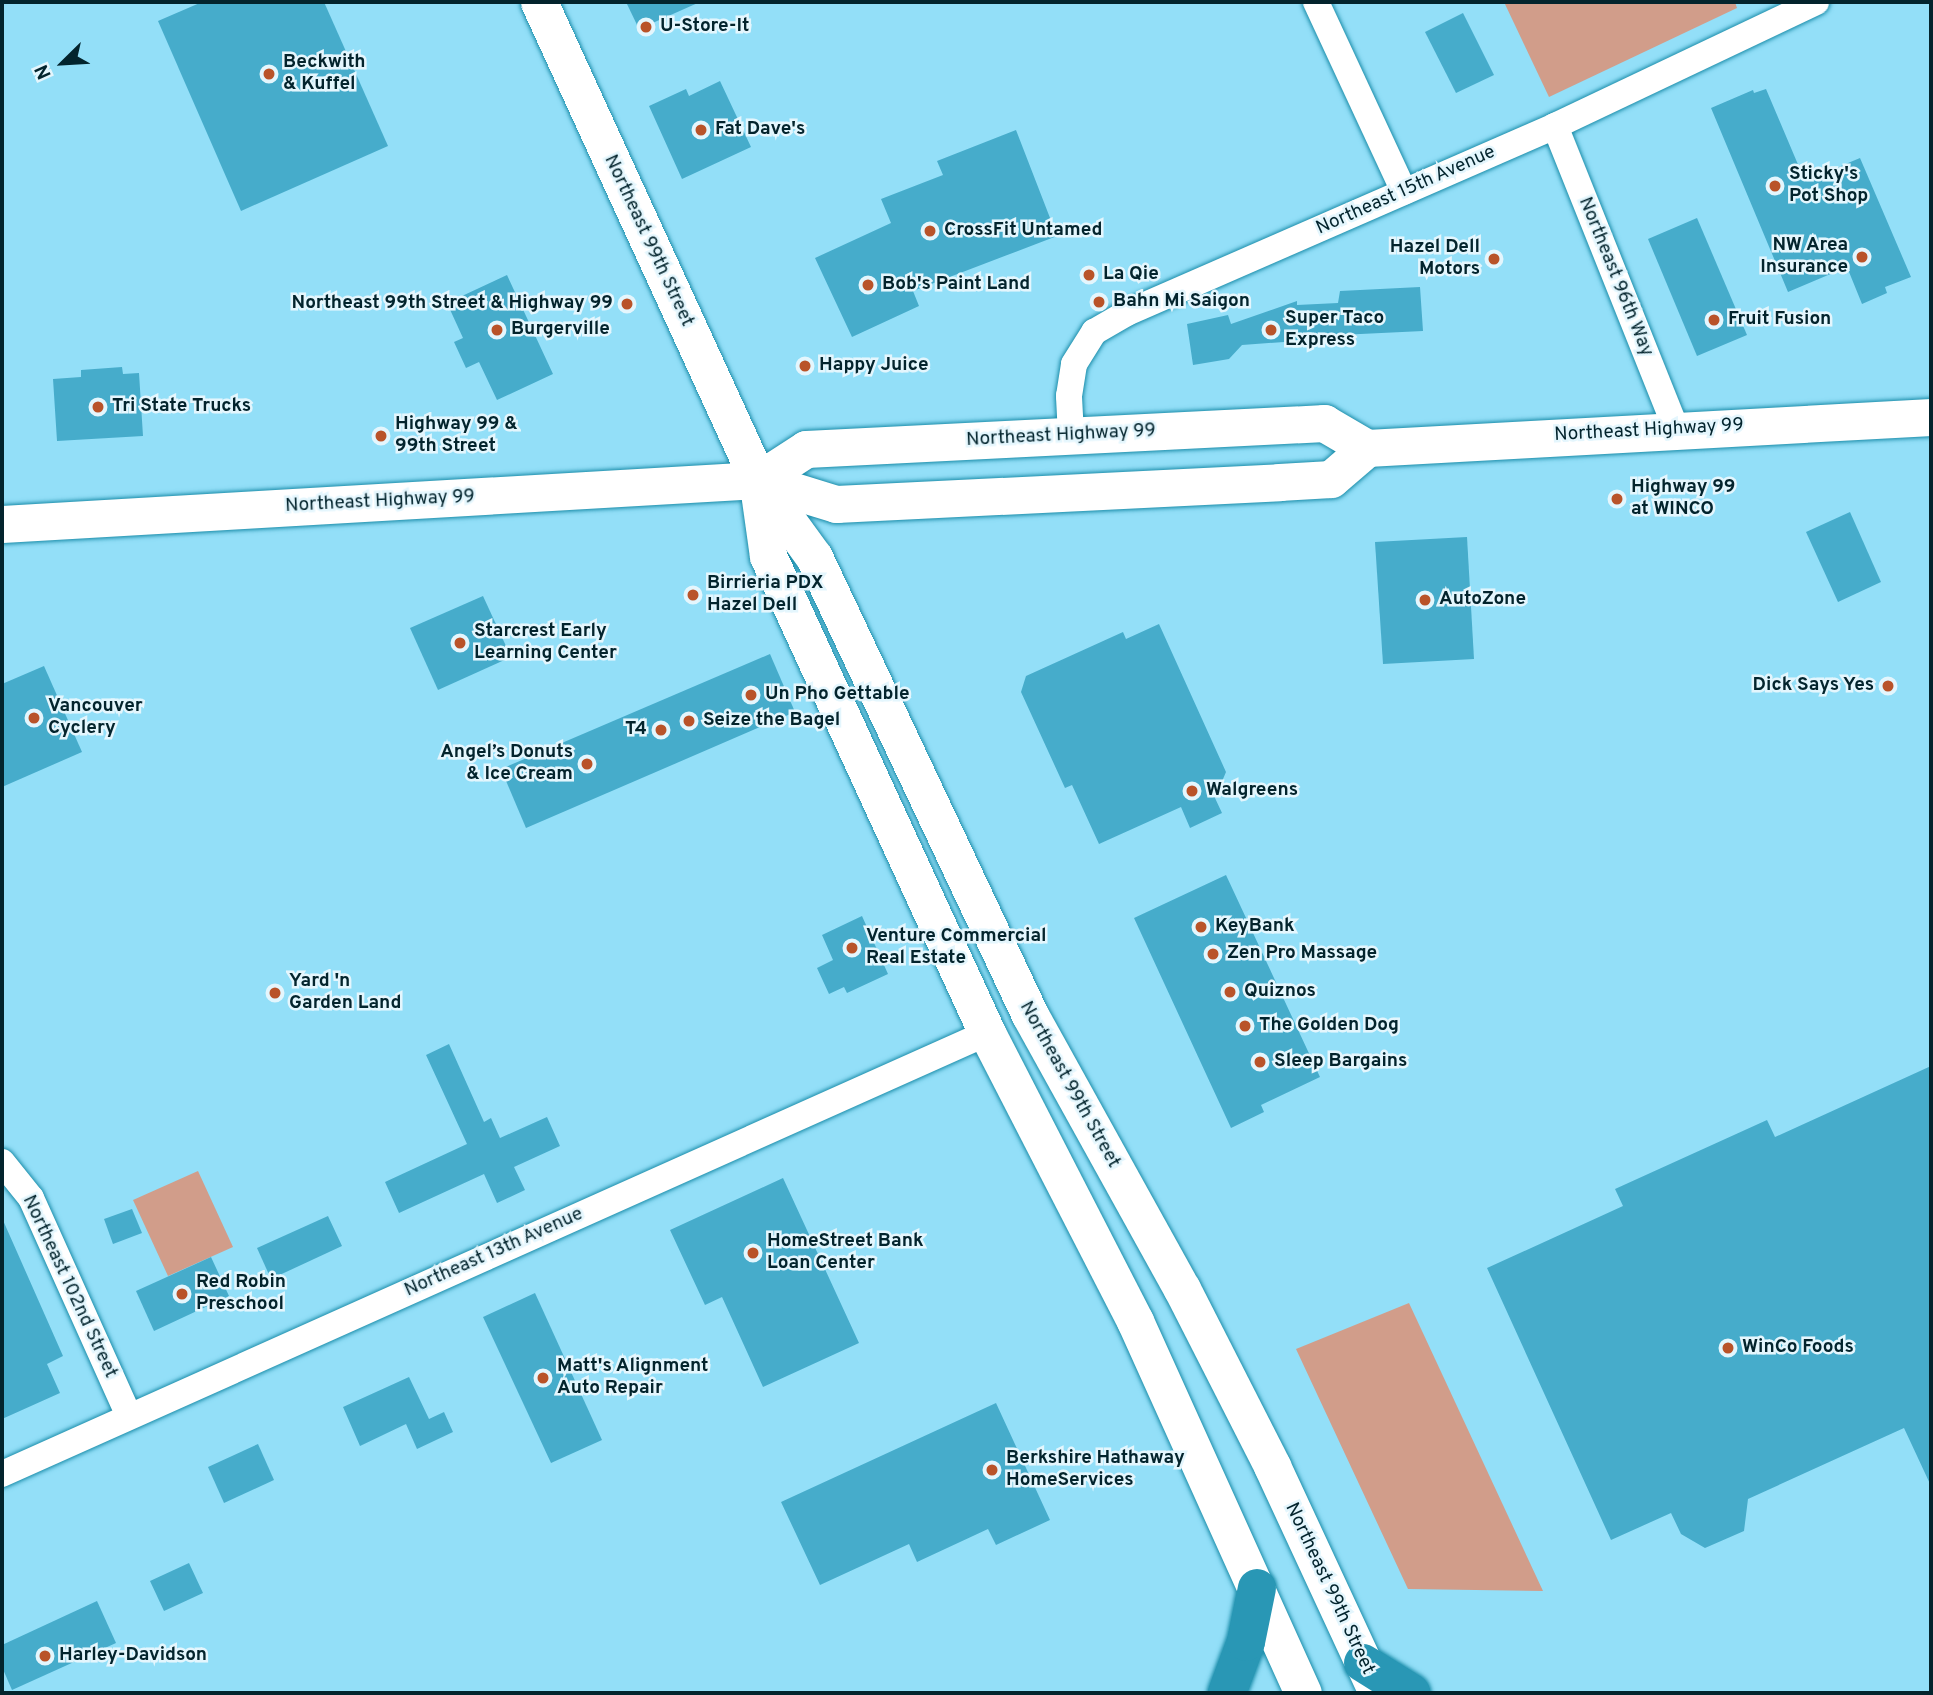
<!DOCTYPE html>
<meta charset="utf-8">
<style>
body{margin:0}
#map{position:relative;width:1933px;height:1695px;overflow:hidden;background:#93dff8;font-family:Overpass,sans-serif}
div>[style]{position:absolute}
.green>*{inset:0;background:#d19d8a}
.building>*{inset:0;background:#46accb}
.roads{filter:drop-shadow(0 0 2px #1b8daa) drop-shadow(0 0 2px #1b8daa)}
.street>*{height:26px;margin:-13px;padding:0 13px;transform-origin:13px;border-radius:13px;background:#fff}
.secondary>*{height:37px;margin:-18.5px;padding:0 18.5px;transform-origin:18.5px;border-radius:18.5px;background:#fff}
.highway>*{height:38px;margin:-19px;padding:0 19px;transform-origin:19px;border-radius:19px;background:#2997b5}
.dots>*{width:19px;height:19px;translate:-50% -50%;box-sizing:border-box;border:4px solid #e4f6fd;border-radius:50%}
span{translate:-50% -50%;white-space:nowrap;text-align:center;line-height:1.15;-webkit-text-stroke:5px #e4f6fd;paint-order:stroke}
.poi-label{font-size:19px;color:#03242d;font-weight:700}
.left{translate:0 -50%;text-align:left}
.right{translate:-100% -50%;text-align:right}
.street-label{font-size:19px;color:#03242d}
.frame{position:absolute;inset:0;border:4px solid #03242d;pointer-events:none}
.north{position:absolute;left:28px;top:28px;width:70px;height:70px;-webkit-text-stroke:5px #e4f6fd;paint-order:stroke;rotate:246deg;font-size:19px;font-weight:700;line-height:28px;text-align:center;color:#03242d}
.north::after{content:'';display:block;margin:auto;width:24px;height:32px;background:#03242d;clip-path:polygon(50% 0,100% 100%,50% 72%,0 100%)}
</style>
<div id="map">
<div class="green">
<div style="clip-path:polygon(1504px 2px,1735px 2px,1737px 8px,1549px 97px)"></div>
<div style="clip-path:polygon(198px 1171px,233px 1247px,168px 1276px,133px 1200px)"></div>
<div style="clip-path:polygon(1409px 1303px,1543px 1591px,1408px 1589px,1296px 1349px)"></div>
</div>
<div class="building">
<div style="clip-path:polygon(202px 2px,324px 2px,388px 146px,241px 211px,158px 21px)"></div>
<div style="clip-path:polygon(626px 2px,700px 2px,639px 29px)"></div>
<div style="clip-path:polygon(1463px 13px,1494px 75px,1456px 93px,1425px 32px)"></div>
<div style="clip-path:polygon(720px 81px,751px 147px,682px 179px,649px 106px,686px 89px,689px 96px)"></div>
<div style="clip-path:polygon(1766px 89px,1805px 181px,1860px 158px,1911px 277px,1885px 287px,1887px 293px,1862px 304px,1847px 267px,1788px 292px,1711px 108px,1753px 90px,1754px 93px)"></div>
<div style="clip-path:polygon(1016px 130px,1057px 236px,913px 291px,919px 306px,852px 337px,815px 258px,891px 223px,881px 199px,943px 175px,937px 161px)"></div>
<div style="clip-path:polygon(1697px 218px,1747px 335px,1697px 356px,1648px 239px)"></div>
<div style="clip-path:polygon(507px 275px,553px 374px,497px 400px,479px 362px,466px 368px,454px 342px,463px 338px,447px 303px)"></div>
<div style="clip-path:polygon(1420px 287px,1423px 331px,1298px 337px,1298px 341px,1242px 345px,1229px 359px,1193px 365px,1187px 324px,1228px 315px,1231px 324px,1297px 301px,1297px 305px,1338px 303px,1340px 291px)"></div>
<div style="clip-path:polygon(122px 367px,123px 374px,139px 373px,143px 436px,57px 441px,53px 379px,81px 377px,81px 370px)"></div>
<div style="clip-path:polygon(1850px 512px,1881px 582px,1838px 602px,1806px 532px)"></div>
<div style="clip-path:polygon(1467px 537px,1474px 659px,1383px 664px,1375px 542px)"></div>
<div style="clip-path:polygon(483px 596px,511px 657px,438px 690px,410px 628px)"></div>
<div style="clip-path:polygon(1159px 624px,1226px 772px,1215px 798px,1222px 813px,1190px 828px,1181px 807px,1099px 844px,1072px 785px,1065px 788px,1021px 692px,1026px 676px,1123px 632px,1126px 639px)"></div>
<div style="clip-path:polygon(770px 654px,795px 712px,526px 828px,501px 769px)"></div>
<div style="clip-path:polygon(44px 666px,82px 752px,2px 787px,2px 684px)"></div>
<div style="clip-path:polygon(1226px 875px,1320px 1077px,1261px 1105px,1264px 1112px,1231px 1128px,1134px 918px)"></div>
<div style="clip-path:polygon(862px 916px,888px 974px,847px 993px,844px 987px,829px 994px,817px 968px,833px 960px,822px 935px)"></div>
<div style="clip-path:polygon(449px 1044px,484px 1122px,491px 1118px,500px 1138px,547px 1117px,560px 1146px,514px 1167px,525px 1190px,497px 1203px,484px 1174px,399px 1213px,385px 1182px,467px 1144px,426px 1055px)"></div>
<div style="clip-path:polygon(1931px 1066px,1931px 1486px,1904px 1428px,1748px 1499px,1744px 1531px,1705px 1548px,1681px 1534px,1671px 1513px,1611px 1540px,1487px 1268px,1623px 1206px,1615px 1189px,1767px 1120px,1775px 1137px)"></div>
<div style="clip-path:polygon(783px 1178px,859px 1343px,763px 1387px,722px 1297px,705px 1305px,670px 1230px)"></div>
<div style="clip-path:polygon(132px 1209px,142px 1233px,113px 1244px,104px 1219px)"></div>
<div style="clip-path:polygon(328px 1216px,342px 1246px,271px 1279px,257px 1248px)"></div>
<div style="clip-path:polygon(2px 1218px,63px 1356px,47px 1364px,60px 1393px,2px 1419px)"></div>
<div style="clip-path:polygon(211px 1257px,229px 1296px,154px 1331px,136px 1291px)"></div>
<div style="clip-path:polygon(535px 1293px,602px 1440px,551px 1463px,483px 1317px)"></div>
<div style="clip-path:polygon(409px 1377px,429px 1419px,444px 1412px,453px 1432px,417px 1449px,406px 1424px,360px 1446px,343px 1407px)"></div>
<div style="clip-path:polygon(996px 1403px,1050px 1520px,996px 1545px,988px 1529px,917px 1562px,909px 1544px,820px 1585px,781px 1502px)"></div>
<div style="clip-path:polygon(258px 1444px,274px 1480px,224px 1503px,208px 1467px)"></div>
<div style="clip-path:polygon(189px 1563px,203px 1593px,164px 1611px,150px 1581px)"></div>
<div style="clip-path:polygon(97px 1601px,116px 1643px,12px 1690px,2px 1667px,2px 1645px)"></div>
</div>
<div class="roads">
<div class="street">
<div style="left:1316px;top:2px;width:209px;rotate:65.1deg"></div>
<div style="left:1555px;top:126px;width:326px;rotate:68.2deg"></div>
<div style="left:1071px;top:435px;width:39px;rotate:-93deg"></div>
<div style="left:1069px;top:396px;width:32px;rotate:-81deg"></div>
<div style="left:1074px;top:364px;width:38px;rotate:-58deg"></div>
<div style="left:1094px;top:332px;width:38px;rotate:-30deg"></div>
<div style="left:1127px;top:313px;width:467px;rotate:-23.6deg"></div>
<div style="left:1555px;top:126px;width:289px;rotate:-25.4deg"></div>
<div style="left:2px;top:1162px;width:46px;rotate:51.1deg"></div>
<div style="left:31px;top:1198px;width:239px;rotate:65.8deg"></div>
<div style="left:2px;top:1474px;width:1079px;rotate:-24.12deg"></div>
</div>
<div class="secondary">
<div style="left:539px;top:2px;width:526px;rotate:65.38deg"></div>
<div style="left:758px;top:480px;width:95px;rotate:54deg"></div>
<div style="left:814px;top:557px;width:506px;rotate:64.75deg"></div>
<div style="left:1030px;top:1015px;width:313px;rotate:61deg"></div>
<div style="left:1182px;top:1289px;width:199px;rotate:63deg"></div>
<div style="left:1272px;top:1466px;width:249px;rotate:65.1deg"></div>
<div style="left:758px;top:480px;width:57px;rotate:-32.9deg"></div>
<div style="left:806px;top:449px;width:519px;rotate:-2.87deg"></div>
<div style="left:1324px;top:423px;width:50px;rotate:30.2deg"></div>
<div style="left:1367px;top:448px;width:565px;rotate:-3.15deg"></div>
<div style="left:758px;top:485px;width:72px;rotate:82deg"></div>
<div style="left:768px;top:556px;width:525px;rotate:65.34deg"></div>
<div style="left:987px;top:1033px;width:324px;rotate:62.8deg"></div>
<div style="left:1135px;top:1321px;width:408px;rotate:65.7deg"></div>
<div style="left:2px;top:524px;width:757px;rotate:-3.33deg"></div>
<div style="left:758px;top:480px;width:82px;rotate:17.1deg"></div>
<div style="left:836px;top:504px;width:444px;rotate:-2.8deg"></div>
<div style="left:1279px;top:482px;width:52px;rotate:-3.3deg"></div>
<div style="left:1331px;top:479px;width:48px;rotate:-40.7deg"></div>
</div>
<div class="highway">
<div style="left:1363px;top:1663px;width:57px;rotate:32deg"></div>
<div style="left:1227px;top:1693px;width:54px;rotate:-69.6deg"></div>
<div style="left:1246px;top:1642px;width:55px;rotate:-78.5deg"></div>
</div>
</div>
<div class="dots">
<div style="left:646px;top:27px;background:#b95329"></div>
<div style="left:269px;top:74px;background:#b95329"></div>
<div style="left:701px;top:130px;background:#b95329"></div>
<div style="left:1775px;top:186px;background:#b95329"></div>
<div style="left:930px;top:231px;background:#b95329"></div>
<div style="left:1862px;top:257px;background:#b95329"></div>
<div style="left:1494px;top:259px;background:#b95329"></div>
<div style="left:1089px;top:275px;background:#b95329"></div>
<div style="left:868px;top:285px;background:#b95329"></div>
<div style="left:1099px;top:302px;background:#b95329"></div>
<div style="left:627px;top:304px;background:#b95329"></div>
<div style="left:1714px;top:320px;background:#b95329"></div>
<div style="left:497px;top:330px;background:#b95329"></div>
<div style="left:1271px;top:330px;background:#b95329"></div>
<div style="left:805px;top:366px;background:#b95329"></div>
<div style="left:98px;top:407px;background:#b95329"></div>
<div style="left:381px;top:436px;background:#b95329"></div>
<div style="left:1617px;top:499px;background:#b95329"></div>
<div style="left:693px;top:595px;background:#b95329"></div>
<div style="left:1425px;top:600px;background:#b95329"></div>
<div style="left:460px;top:643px;background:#b95329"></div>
<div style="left:1888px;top:686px;background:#b95329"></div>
<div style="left:751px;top:695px;background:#b95329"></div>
<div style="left:34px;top:718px;background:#b95329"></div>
<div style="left:689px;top:721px;background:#b95329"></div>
<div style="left:661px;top:730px;background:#b95329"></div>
<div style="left:587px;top:764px;background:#b95329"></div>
<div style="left:1192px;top:791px;background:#b95329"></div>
<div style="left:1201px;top:927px;background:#b95329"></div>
<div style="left:852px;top:948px;background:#b95329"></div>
<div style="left:1213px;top:954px;background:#b95329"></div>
<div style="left:1230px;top:992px;background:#b95329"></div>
<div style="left:275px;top:993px;background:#b95329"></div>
<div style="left:1245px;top:1026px;background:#b95329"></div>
<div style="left:1260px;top:1062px;background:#b95329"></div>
<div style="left:753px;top:1253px;background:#b95329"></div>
<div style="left:182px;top:1294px;background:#b95329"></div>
<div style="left:1728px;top:1348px;background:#b95329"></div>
<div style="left:543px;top:1378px;background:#b95329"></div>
<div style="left:992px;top:1470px;background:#b95329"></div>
<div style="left:45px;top:1656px;background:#b95329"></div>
</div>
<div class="poi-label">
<span class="left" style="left:660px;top:27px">U-Store-It</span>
<span class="left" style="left:283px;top:74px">Beckwith<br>&amp; Kuffel</span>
<span class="left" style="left:715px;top:130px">Fat Dave's</span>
<span class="left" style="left:1789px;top:186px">Sticky's<br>Pot Shop</span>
<span class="left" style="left:944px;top:231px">CrossFit Untamed</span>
<span class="right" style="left:1848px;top:257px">NW Area<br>Insurance</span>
<span class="right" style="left:1480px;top:259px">Hazel Dell<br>Motors</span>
<span class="left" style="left:1103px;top:275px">La Qie</span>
<span class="left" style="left:882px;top:285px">Bob's Paint Land</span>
<span class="left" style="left:1113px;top:302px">Bahn Mi Saigon</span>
<span class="right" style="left:613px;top:304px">Northeast 99th Street &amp; Highway 99</span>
<span class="left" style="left:1285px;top:330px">Super Taco<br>Express</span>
<span class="left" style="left:1728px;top:320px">Fruit Fusion</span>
<span class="left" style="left:511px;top:330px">Burgerville</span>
<span class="left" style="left:819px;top:366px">Happy Juice</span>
<span class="left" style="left:112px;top:407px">Tri State Trucks</span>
<span class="left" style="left:395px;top:436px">Highway 99 &amp;<br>99th Street</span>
<span class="left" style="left:1631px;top:499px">Highway 99<br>at WINCO</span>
<span class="left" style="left:707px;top:595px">Birrieria PDX<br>Hazel Dell</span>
<span class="left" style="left:1439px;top:600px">AutoZone</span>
<span class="left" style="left:474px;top:643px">Starcrest Early<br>Learning Center</span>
<span class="right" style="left:1874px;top:686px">Dick Says Yes</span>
<span class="left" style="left:765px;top:695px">Un Pho Gettable</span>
<span class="left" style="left:48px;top:718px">Vancouver<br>Cyclery</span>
<span class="left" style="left:703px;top:721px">Seize the Bagel</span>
<span class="right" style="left:647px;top:730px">T4</span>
<span class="right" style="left:573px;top:764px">Angel’s Donuts<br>&amp; Ice Cream</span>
<span class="left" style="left:1206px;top:791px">Walgreens</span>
<span class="left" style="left:1215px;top:927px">KeyBank</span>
<span class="left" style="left:866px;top:948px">Venture Commercial<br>Real Estate</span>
<span class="left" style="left:1227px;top:954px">Zen Pro Massage</span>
<span class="left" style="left:289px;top:993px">Yard 'n<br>Garden Land</span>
<span class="left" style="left:1244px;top:992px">Quiznos</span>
<span class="left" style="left:1259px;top:1026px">The Golden Dog</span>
<span class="left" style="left:1274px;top:1062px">Sleep Bargains</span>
<span class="left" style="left:767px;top:1253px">HomeStreet Bank<br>Loan Center</span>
<span class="left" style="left:196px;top:1294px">Red Robin<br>Preschool</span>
<span class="left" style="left:1742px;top:1348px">WinCo Foods</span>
<span class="left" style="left:557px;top:1378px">Matt's Alignment<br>Auto Repair</span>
<span class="left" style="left:1006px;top:1470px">Berkshire Hathaway<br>HomeServices</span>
<span class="left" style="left:59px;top:1656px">Harley-Davidson</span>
</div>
<div class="street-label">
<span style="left:1406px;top:191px;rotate:-24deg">Northeast 15th Avenue</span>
<span style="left:648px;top:241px;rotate:65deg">Northeast 99th Street</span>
<span style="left:1615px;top:277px;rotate:68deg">Northeast 96th Way</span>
<span style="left:1649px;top:431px;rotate:-3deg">Northeast Highway 99</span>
<span style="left:1061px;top:436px;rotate:-3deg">Northeast Highway 99</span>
<span style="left:380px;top:502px;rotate:-3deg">Northeast Highway 99</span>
<span style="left:1069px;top:1085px;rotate:61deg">Northeast 99th Street</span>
<span style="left:494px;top:1253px;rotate:-24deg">Northeast 13th Avenue</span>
<span style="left:69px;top:1287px;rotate:65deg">Northeast 102nd Street</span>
<span style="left:1329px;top:1589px;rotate:65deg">Northeast 99th Street</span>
</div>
<div class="frame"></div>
<div class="north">N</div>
</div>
